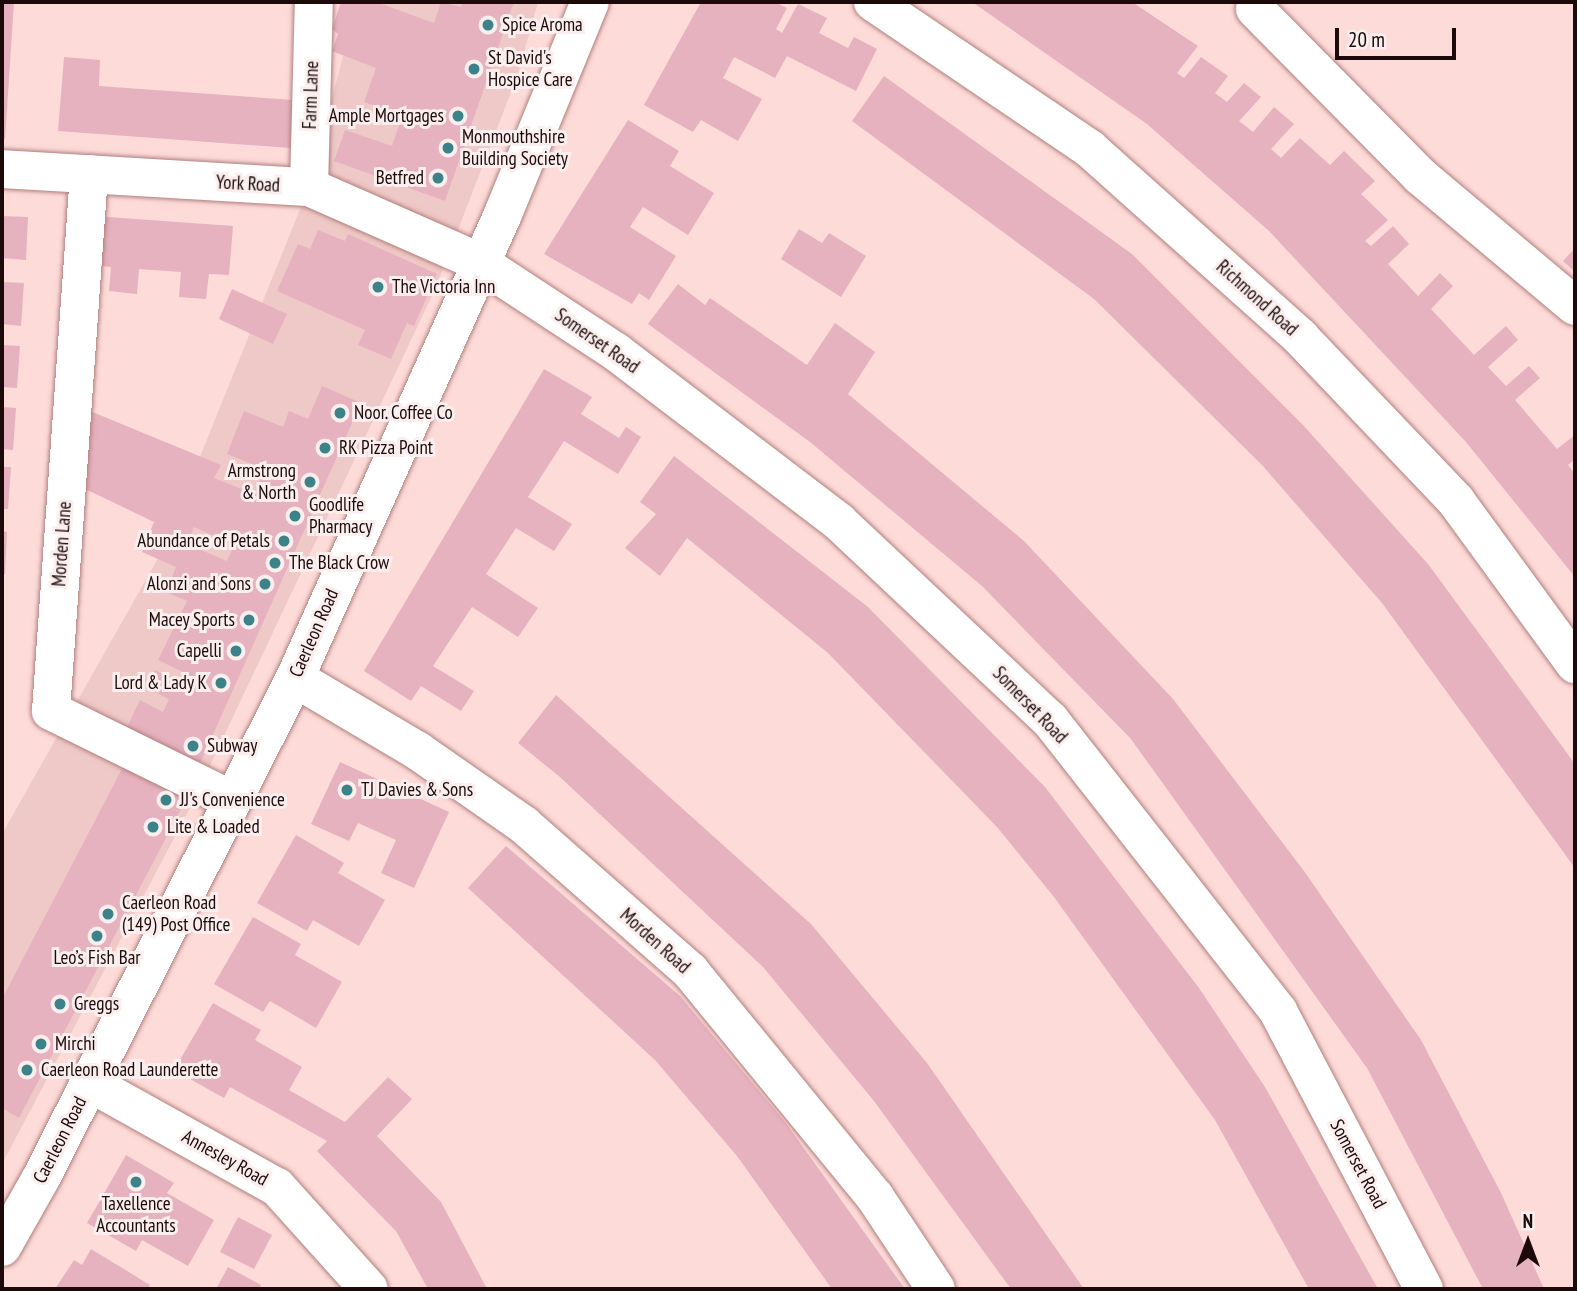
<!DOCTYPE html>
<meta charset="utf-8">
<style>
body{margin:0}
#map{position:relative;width:1577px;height:1291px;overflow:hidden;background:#fddbd9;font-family:"PT Sans Narrow",sans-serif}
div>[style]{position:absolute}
.built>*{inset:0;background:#efc9c7}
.building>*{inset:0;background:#e6b2bf}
.roads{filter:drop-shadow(0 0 2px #b17f7c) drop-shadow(0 0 2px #b17f7c)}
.minor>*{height:38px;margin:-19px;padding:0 19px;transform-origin:19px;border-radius:19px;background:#fff}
.major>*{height:38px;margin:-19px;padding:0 19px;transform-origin:19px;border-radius:19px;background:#fff}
.dots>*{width:19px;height:19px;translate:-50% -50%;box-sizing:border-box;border:4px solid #faeeee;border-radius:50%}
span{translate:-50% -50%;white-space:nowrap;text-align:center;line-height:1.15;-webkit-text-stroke:6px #faeeee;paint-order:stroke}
.poi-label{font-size:19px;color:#1c0a0a}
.left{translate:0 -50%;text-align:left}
.right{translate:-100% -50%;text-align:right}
.street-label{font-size:19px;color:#1c0a0a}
.frame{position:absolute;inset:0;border:4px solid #1c0a0a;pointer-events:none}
.north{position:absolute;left:1493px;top:1207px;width:70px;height:70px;-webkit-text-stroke:5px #faeeee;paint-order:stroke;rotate:0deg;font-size:19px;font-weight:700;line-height:28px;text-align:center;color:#1c0a0a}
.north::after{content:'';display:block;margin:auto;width:24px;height:32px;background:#1c0a0a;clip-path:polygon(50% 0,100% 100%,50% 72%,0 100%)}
.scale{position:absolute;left:1335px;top:28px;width:121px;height:32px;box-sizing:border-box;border:4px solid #1c0a0a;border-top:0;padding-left:9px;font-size:21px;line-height:24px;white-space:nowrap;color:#1c0a0a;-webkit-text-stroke:5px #faeeee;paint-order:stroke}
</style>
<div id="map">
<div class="built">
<div style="clip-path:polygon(357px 2px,538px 2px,518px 74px,436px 287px,190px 808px,2px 1164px,2px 834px,161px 553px,309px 187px)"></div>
</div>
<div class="building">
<div style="clip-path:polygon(2px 2px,14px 2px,5px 139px,2px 138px)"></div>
<div style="clip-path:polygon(341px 2px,376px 2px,434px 23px,441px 2px,461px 7px,463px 2px,514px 2px,445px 201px,334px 161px,345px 130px,392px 146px,402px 116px,364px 102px,376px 68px,332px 51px,338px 34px,332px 29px)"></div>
<div style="clip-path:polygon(701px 2px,775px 2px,787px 8px,776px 29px,782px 33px,798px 4px,827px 18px,819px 33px,848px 48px,854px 37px,877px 49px,856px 91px,787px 56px,775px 78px,734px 57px,723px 78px,762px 99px,738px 141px,701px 120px,693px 132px,644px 105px)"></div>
<div style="clip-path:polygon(972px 2px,1132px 2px,1198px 46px,1177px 73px,1184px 78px,1201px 57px,1228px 76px,1215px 93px,1227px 102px,1244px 83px,1261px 97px,1239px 121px,1253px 132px,1274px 107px,1294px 124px,1271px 149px,1281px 158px,1300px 138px,1330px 165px,1344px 151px,1375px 181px,1361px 194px,1388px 220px,1365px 241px,1371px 246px,1393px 226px,1409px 244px,1388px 264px,1418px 296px,1440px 273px,1453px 286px,1431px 309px,1474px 355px,1506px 326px,1518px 340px,1488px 367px,1506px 386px,1529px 366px,1540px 378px,1515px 400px,1557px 449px,1575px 435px,1575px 459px,1568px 465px,1575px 474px,1575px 577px,1466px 442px,1269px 231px,1147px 124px)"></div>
<div style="clip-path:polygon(64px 57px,100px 60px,99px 86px,307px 101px,304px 149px,58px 131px)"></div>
<div style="clip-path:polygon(884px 76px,1132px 254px,1303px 425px,1428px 564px,1575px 764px,1575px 868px,1382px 603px,1262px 465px,1094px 299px,852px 121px)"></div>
<div style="clip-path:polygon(628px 120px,679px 151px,670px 166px,714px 193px,688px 235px,643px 207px,630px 227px,676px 256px,649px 300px,639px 293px,632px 304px,544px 254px)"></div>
<div style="clip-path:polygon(2px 216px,28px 217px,26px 260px,2px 258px)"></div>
<div style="clip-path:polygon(94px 216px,233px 226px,229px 275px,209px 274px,206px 299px,179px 297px,181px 272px,139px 269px,137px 294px,109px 291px,111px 267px,90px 265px)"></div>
<div style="clip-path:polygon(799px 229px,822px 243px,829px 233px,866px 256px,841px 297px,781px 259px)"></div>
<div style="clip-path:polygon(318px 230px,345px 241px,348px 234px,437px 274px,414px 326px,407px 323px,391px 359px,358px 345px,365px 330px,277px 291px,298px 244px,310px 249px)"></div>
<div style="clip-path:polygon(1575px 248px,1575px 272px,1563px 261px)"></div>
<div style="clip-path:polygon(2px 282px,24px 283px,21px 326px,2px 324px)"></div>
<div style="clip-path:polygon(678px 284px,705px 305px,710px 298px,807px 365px,835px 323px,875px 352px,848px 394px,1024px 541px,1173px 699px,1304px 871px,1421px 1040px,1501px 1193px,1544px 1289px,1483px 1289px,1367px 1068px,1131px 739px,982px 586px,810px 442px,648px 324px)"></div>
<div style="clip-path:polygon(232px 289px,287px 314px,273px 344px,219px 319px)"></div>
<div style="clip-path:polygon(2px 345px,20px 346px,17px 388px,2px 387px)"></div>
<div style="clip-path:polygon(544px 369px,592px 397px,581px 414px,619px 438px,626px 427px,641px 437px,618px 474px,564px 441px,528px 497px,572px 524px,554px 551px,516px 528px,486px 574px,538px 608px,518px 637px,472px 607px,433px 666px,474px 691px,461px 711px,421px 686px,411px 701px,364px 671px)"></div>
<div style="clip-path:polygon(evenodd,322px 386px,361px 403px,199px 766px,125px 731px,140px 700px,163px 712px,169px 699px,146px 688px,155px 670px,178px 682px,183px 672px,158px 660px,187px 601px,166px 592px,176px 567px,142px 552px,154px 522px,75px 484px,90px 411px,221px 465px,214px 478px,254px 494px,264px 469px,227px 454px,244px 411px,283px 427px,289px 411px,308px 419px,322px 386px,194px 527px,234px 545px,227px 561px,187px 544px,194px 527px)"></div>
<div style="clip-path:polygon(2px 407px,16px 408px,13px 450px,2px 449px)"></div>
<div style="clip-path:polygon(674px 456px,868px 607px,1045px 787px,1199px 988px,1265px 1087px,1378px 1289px,1309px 1289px,1215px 1120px,1054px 897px,997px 827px,828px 653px,687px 538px,660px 576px,625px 548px,656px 514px,640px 502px)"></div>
<div style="clip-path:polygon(2px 467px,11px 467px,8px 509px,2px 509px)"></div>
<div style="clip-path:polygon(2px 531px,7px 532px,5px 574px,2px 574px)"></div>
<div style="clip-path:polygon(556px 695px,811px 924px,927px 1063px,1084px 1289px,1011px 1289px,874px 1101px,763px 967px,560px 777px,518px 743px)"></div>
<div style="clip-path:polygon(126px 761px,189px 794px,19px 1118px,2px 1108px,2px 999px)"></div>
<div style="clip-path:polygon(340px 762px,449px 812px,414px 888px,381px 873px,396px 840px,358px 823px,349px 841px,311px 824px)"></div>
<div style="clip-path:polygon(296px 835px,344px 863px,338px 873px,385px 900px,359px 946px,313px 920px,307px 931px,257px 903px)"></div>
<div style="clip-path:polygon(506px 846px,680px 996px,785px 1122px,905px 1289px,832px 1289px,737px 1156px,655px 1060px,468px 888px)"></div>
<div style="clip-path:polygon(253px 917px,301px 944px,295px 955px,342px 982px,316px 1028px,270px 1001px,263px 1012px,214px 984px)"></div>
<div style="clip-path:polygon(213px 1003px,261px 1030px,255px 1040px,302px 1067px,289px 1090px,345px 1122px,388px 1077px,412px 1099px,377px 1136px,441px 1202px,487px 1289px,428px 1289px,396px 1231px,317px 1151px,327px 1141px,230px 1087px,224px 1098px,174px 1070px)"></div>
<div style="clip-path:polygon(126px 1155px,174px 1183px,167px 1193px,214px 1220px,188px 1266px,142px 1240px,136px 1251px,87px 1223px)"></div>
<div style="clip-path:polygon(238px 1217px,272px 1235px,254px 1269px,220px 1252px)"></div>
<div style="clip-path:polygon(91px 1249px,150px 1285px,147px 1289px,55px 1289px,74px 1260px,82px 1265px)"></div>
<div style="clip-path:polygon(228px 1267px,261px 1285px,259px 1289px,216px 1289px)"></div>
</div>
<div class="roads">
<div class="minor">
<div style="left:873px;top:2px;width:262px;rotate:34.1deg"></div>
<div style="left:1090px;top:149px;width:282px;rotate:41.8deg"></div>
<div style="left:1300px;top:337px;width:226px;rotate:46.4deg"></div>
<div style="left:1456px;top:501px;width:202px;rotate:53.9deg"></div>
<div style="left:1255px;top:9px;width:235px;rotate:45.3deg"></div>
<div style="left:1420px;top:176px;width:202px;rotate:40deg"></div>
<div style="left:2px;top:169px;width:308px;rotate:3.4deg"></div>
<div style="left:309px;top:187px;width:186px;rotate:23.8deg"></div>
<div style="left:479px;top:262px;width:164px;rotate:33.3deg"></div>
<div style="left:616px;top:352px;width:280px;rotate:37.3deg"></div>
<div style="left:839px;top:522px;width:289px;rotate:43.2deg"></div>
<div style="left:1050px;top:720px;width:370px;rotate:51.9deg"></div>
<div style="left:1278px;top:1011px;width:314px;rotate:62.3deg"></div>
<div style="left:89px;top:174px;width:538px;rotate:94.05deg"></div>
<div style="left:51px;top:711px;width:202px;rotate:26.2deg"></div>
<div style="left:309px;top:187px;width:185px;rotate:-88.5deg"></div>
<div style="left:295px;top:678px;width:143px;rotate:30.7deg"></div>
<div style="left:418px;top:751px;width:129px;rotate:34.9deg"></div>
<div style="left:524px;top:825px;width:221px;rotate:41.3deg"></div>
<div style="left:690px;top:971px;width:292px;rotate:50.7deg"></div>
<div style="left:875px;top:1197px;width:110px;rotate:56.5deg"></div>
<div style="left:88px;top:1082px;width:216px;rotate:29.1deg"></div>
<div style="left:277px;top:1187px;width:137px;rotate:48deg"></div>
</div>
<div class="major">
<div style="left:2px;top:1247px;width:79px;rotate:-60.5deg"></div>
<div style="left:41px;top:1178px;width:561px;rotate:-63.07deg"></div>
<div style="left:295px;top:678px;width:508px;rotate:-65.85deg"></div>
<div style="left:503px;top:214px;width:229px;rotate:-67.7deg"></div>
</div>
</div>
<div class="dots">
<div style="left:488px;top:25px;background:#3b8388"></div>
<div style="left:474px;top:69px;background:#3b8388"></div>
<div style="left:458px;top:116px;background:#3b8388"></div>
<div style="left:448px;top:148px;background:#3b8388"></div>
<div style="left:438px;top:178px;background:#3b8388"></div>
<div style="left:378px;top:287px;background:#3b8388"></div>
<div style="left:340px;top:413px;background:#3b8388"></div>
<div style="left:325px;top:448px;background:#3b8388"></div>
<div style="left:310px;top:482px;background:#3b8388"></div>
<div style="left:295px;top:516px;background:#3b8388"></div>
<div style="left:284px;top:541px;background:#3b8388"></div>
<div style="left:275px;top:563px;background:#3b8388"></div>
<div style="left:265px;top:584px;background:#3b8388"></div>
<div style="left:249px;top:620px;background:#3b8388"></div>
<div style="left:236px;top:651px;background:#3b8388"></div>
<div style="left:221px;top:683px;background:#3b8388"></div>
<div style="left:193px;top:746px;background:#3b8388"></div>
<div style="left:347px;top:790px;background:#3b8388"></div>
<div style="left:166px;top:800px;background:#3b8388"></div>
<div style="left:153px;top:827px;background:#3b8388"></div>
<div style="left:108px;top:914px;background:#3b8388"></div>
<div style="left:97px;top:936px;background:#3b8388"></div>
<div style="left:60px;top:1004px;background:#3b8388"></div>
<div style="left:41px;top:1044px;background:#3b8388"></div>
<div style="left:27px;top:1070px;background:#3b8388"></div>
<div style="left:136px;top:1182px;background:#3b8388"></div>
</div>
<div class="poi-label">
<span class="left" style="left:502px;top:25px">Spice Aroma</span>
<span class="left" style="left:488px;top:69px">St David's<br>Hospice Care</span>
<span class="right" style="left:444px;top:116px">Ample Mortgages</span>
<span class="left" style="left:462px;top:148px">Monmouthshire<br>Building Society</span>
<span class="right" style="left:424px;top:178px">Betfred</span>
<span class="left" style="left:392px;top:287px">The Victoria Inn</span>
<span class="left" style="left:354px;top:413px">Noor. Coffee Co</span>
<span class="left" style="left:339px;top:448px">RK Pizza Point</span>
<span class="right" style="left:296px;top:482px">Armstrong<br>&amp; North</span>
<span class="left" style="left:309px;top:516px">Goodlife<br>Pharmacy</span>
<span class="right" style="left:270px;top:541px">Abundance of Petals</span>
<span class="left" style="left:289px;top:563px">The Black Crow</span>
<span class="right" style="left:251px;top:584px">Alonzi and Sons</span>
<span class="right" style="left:235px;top:620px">Macey Sports</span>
<span class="right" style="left:222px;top:651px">Capelli</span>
<span class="right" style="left:207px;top:683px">Lord &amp; Lady K</span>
<span class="left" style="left:207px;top:746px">Subway</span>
<span class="left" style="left:361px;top:790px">TJ Davies &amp; Sons</span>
<span class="left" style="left:180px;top:800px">JJ's Convenience</span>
<span class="left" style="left:167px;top:827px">Lite &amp; Loaded</span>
<span class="left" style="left:122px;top:914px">Caerleon Road<br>(149) Post Office</span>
<span style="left:97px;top:958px">Leo’s Fish Bar</span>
<span class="left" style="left:74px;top:1004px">Greggs</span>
<span class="left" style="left:55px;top:1044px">Mirchi</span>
<span class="left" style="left:41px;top:1070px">Caerleon Road Launderette</span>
<span style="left:136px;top:1215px">Taxellence<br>Accountants</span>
</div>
<div class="street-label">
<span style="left:311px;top:95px;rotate:-88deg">Farm Lane</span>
<span style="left:248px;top:184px;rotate:3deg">York Road</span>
<span style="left:1257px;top:298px;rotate:42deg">Richmond Road</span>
<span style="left:597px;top:341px;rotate:35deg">Somerset Road</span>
<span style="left:62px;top:544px;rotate:-86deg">Morden Lane</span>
<span style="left:314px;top:633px;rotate:-66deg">Caerleon Road</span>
<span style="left:1030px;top:705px;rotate:46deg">Somerset Road</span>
<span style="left:655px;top:941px;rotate:42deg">Morden Road</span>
<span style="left:60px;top:1140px;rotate:-63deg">Caerleon Road</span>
<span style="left:225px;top:1158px;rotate:29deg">Annesley Road</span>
<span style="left:1358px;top:1164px;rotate:62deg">Somerset Road</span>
</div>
<div class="frame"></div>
<div class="north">N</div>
<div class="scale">20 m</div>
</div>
